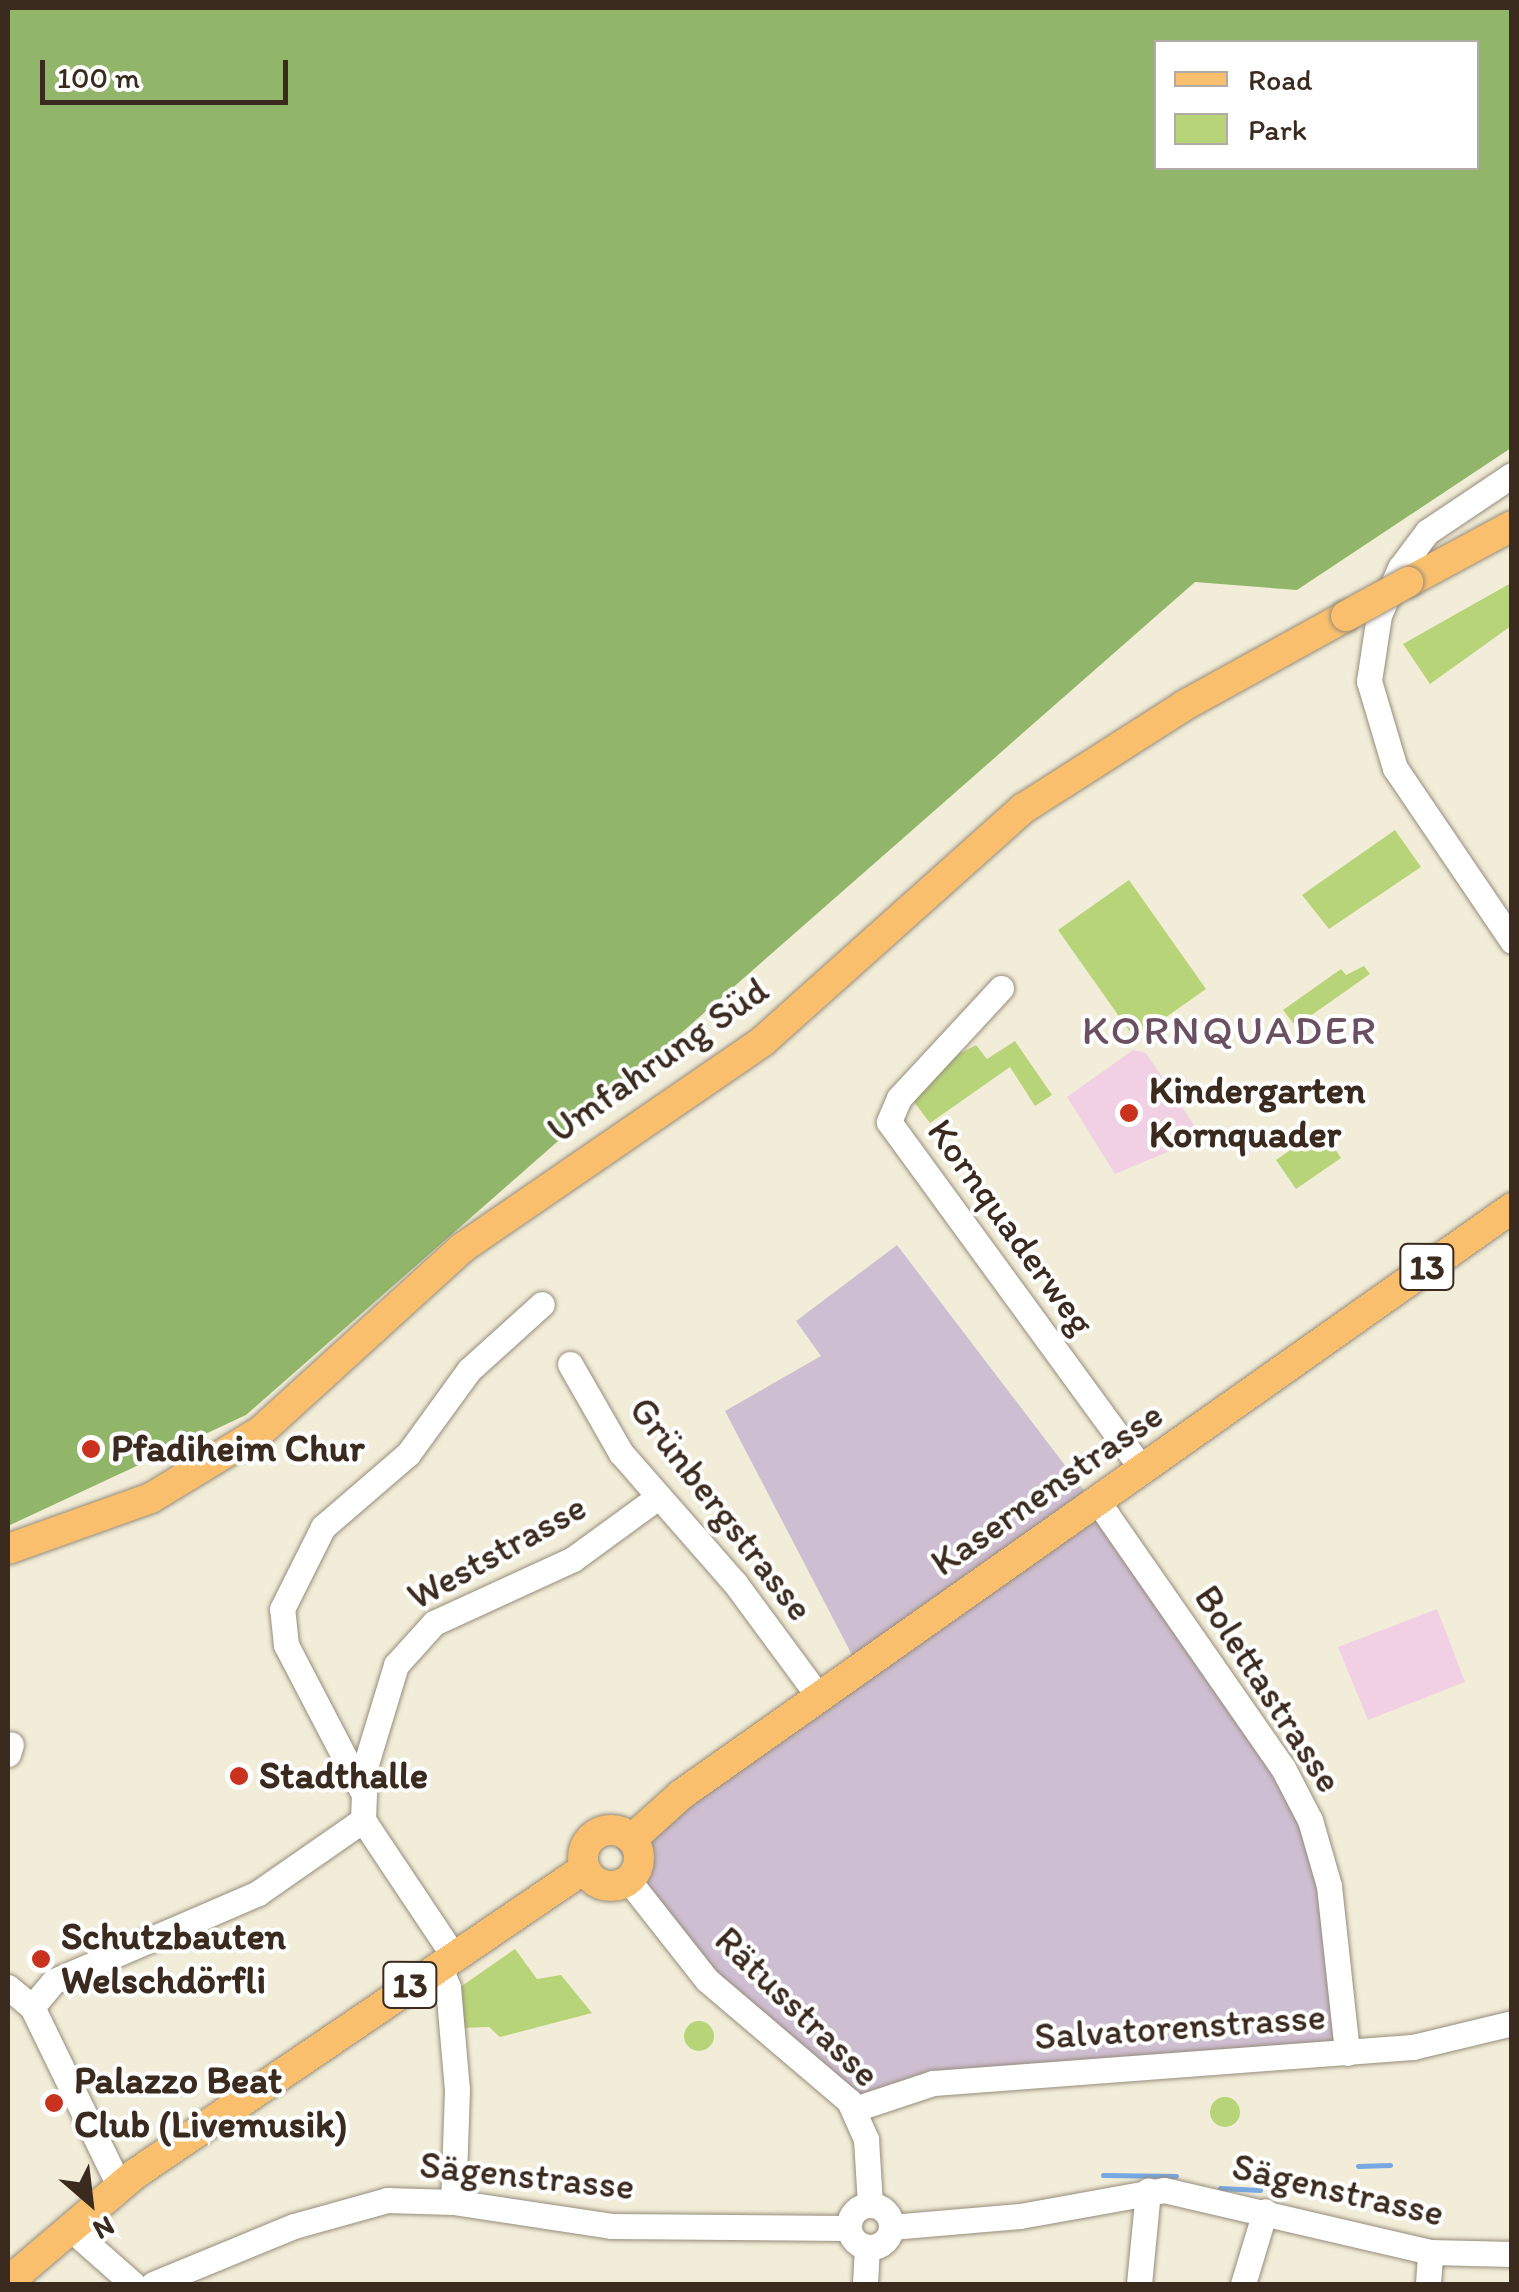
<!DOCTYPE html>
<meta charset="utf-8">
<style>
body{margin:0}
#map{position:relative;width:1519px;height:2292px;overflow:hidden;background:#f2edd8;font-family:Itim,sans-serif}
div>[style]{position:absolute}
.built>*{inset:0;background:#f1d0e3}
.industrial>*{inset:0;background:#cebed1}
.green>*{inset:0;background:#b8d479}
.round{border-radius:50%}
.forest>*{inset:0;background:#92b669}
.stream>*{height:5px;margin:-2.5px;padding:0 2.5px;transform-origin:2.5px;border-radius:2.5px;background:#77a8e2}
.roads{filter:drop-shadow(0 0 2px #968c7b) drop-shadow(0 0 2px #968c7b)}
.minor>*{height:25px;margin:-12.5px;padding:0 12.5px;transform-origin:12.5px;border-radius:12.5px;background:#fff}
.minor>.ring{margin:-12.5px;padding:0;box-sizing:content-box;background:none;border:25px solid #fff;border-radius:50%}
.major>*{height:30px;margin:-15px;padding:0 15px;transform-origin:15px;border-radius:15px;background:#f9bf6d}
.major>.ring{margin:-15px;padding:0;box-sizing:content-box;background:none;border:30px solid #f9bf6d;border-radius:50%}
.bridges{filter:drop-shadow(0 0 2px #968c7b) drop-shadow(0 0 2px #968c7b)}
.major-bridge>*{height:30px;margin:-15px;padding:0 15px;transform-origin:15px;border-radius:15px;background:#f9bf6d}
.dots>*{width:28px;height:28px;translate:-50% -50%;box-sizing:border-box;border:5px solid #fff;border-radius:50%}
span{translate:-50% -50%;white-space:nowrap;text-align:center;line-height:1.15;-webkit-text-stroke:8px #fff;paint-order:stroke}
.shield-label span{padding:2px 8px;background:#fff;border:2px solid;border-radius:8px;-webkit-text-stroke-width:0}
.shield-label{font-size:35px;color:#3b2a1e;font-weight:700}
.street-label{font-size:38px;color:#3b2a1e}
.poi-label{font-size:38px;color:#3b2a1e;font-weight:700}
.left{translate:0 -50%;text-align:left}
.quarter-label{font-size:42px;color:#6a5061;letter-spacing:2.5px}
.frame{position:absolute;inset:0;border:10px solid #3b2a1e;pointer-events:none}
.legend{position:absolute;left:1154px;top:40px;width:325px;height:130px;box-sizing:border-box;background:#fff;border:2px solid #b1aaa5;margin:0;padding:12px 18px;list-style:none;font-size:30px;color:#3b2a1e}
.legend li{display:flex;align-items:center;gap:20px;height:50px}
.legend b{width:50px;border:2px solid #b1aaa5}
.north{position:absolute;left:40px;top:2152px;width:100px;height:100px;-webkit-text-stroke:8px #fff;paint-order:stroke;rotate:152deg;font-size:28px;font-weight:700;line-height:40px;text-align:center;color:#3b2a1e}
.north::after{content:'';display:block;margin:auto;width:35px;height:45px;background:#3b2a1e;clip-path:polygon(50% 0,100% 100%,50% 72%,0 100%)}
.scale{position:absolute;left:40px;top:60px;width:248px;height:45px;box-sizing:border-box;border:5px solid #3b2a1e;border-top:0;padding-left:12px;font-size:30px;line-height:35px;white-space:nowrap;color:#3b2a1e;-webkit-text-stroke:8px #fff;paint-order:stroke}
</style>
<div id="map">
<div class="built">
<div style="clip-path:polygon(1133px 1050px,1146px 1053px,1196px 1128px,1170px 1151px,1115px 1174px,1067px 1097px)"></div>
<div style="clip-path:polygon(1437px 1609px,1465px 1682px,1368px 1720px,1338px 1647px)"></div>
</div>
<div class="industrial">
<div style="clip-path:polygon(897px 1245px,1083px 1489px,1121px 1517px,1296px 1793px,1316px 1853px,1341px 2050px,860px 2101px,712px 1979px,613px 1843px,852px 1655px,725px 1411px,821px 1356px,796px 1321px)"></div>
</div>
<div class="green">
<div style="clip-path:polygon(1511px 583px,1511px 626px,1430px 684px,1403px 644px)"></div>
<div style="clip-path:polygon(1395px 830px,1421px 867px,1329px 929px,1302px 895px)"></div>
<div style="clip-path:polygon(1129px 880px,1206px 989px,1135px 1039px,1058px 930px)"></div>
<div style="clip-path:polygon(1364px 966px,1370px 974px,1306px 1019px,1293px 1023px,1283px 1010px,1341px 969px,1346px 975px)"></div>
<div style="clip-path:polygon(1015px 1041px,1052px 1095px,1035px 1106px,1010px 1067px,930px 1123px,911px 1098px,942px 1063px,976px 1045px,987px 1059px)"></div>
<div style="clip-path:polygon(1321px 1129px,1341px 1158px,1296px 1189px,1276px 1160px)"></div>
<div style="clip-path:polygon(515px 1949px,537px 1979px,561px 1975px,592px 2013px,500px 2037px,489px 2027px,461px 2028px,456px 1990px)"></div>
<div class="round" style="left:684px;top:2021px;width:30px;height:30px"></div>
<div class="round" style="left:1210px;top:2097px;width:30px;height:30px"></div>
</div>
<div class="forest">
<div style="clip-path:polygon(evenodd,8px 8px,1511px 8px,1511px 448px,1297px 590px,1195px 582px,246px 1415px,8px 1526px,8px 8px,1156px 42px,1476px 42px,1476px 168px,1156px 168px,1156px 42px)"></div>
</div>
<div class="stream">
<div style="left:1358px;top:2166px;width:32px;rotate:-2deg"></div>
<div style="left:1103px;top:2175px;width:73px;rotate:0.8deg"></div>
<div style="left:1220px;top:2188px;width:40px;rotate:2.9deg"></div>
</div>
<div class="roads">
<div class="minor">
<div style="left:1512px;top:475px;width:102px;rotate:146.2deg"></div>
<div style="left:1427px;top:532px;width:45px;rotate:126.9deg"></div>
<div style="left:1400px;top:568px;width:51px;rotate:114.1deg"></div>
<div style="left:1379px;top:615px;width:67px;rotate:98.6deg"></div>
<div style="left:1369px;top:681px;width:91px;rotate:73.4deg"></div>
<div style="left:1395px;top:768px;width:209px;rotate:55.9deg"></div>
<div style="left:1001px;top:988px;width:150px;rotate:132.8deg"></div>
<div style="left:899px;top:1098px;width:26px;rotate:113deg"></div>
<div style="left:889px;top:1122px;width:431px;rotate:53.9deg"></div>
<div style="left:570px;top:1364px;width:103px;rotate:60.2deg"></div>
<div style="left:621px;top:1453px;width:173px;rotate:48.8deg"></div>
<div style="left:735px;top:1583px;width:142px;rotate:53.6deg"></div>
<div style="left:1098px;top:1502px;width:324px;rotate:55.2deg"></div>
<div style="left:1283px;top:1768px;width:59px;rotate:62.6deg"></div>
<div style="left:1310px;top:1820px;width:69px;rotate:73.9deg"></div>
<div style="left:1329px;top:1886px;width:168px;rotate:83.8deg"></div>
<div style="left:8px;top:1754px;width:10px;rotate:-73deg"></div>
<div style="left:361px;top:1789px;width:162px;rotate:-117.5deg"></div>
<div style="left:286px;top:1645px;width:36px;rotate:-96deg"></div>
<div style="left:282px;top:1609px;width:92px;rotate:-63.4deg"></div>
<div style="left:323px;top:1527px;width:112px;rotate:-40.7deg"></div>
<div style="left:408px;top:1454px;width:104px;rotate:-54deg"></div>
<div style="left:469px;top:1370px;width:98px;rotate:-42.1deg"></div>
<div style="left:629px;top:1881px;width:126px;rotate:51.8deg"></div>
<div style="left:707px;top:1980px;width:187px;rotate:40.4deg"></div>
<div style="left:849px;top:2101px;width:42px;rotate:65.9deg"></div>
<div style="left:866px;top:2139px;width:66px;rotate:86.5deg"></div>
<div style="left:453px;top:1955px;width:162px;rotate:-123.7deg"></div>
<div style="left:363px;top:1820px;width:53px;rotate:-87.8deg"></div>
<div style="left:365px;top:1767px;width:107px;rotate:-73.1deg"></div>
<div style="left:396px;top:1665px;width:57px;rotate:-47.9deg"></div>
<div style="left:434px;top:1623px;width:153px;rotate:-24.7deg"></div>
<div style="left:573px;top:1559px;width:105px;rotate:-36.1deg"></div>
<div style="left:439px;top:1964px;width:25px;rotate:69deg"></div>
<div style="left:448px;top:1987px;width:103px;rotate:85deg"></div>
<div style="left:457px;top:2090px;width:112px;rotate:92deg"></div>
<div style="left:8px;top:1987px;width:31px;rotate:40deg"></div>
<div style="left:32px;top:2007px;width:198px;rotate:64deg"></div>
<div style="left:32px;top:2007px;width:34px;rotate:-50deg"></div>
<div style="left:54px;top:1981px;width:222px;rotate:-23.3deg"></div>
<div style="left:258px;top:1893px;width:128px;rotate:-34.8deg"></div>
<div style="left:855px;top:2109px;width:82px;rotate:-18.4deg"></div>
<div style="left:933px;top:2083px;width:481px;rotate:-4.3deg"></div>
<div style="left:1413px;top:2047px;width:102px;rotate:-13.6deg"></div>
<div class="ring" style="left:849px;top:2205px;width:17px;height:17px"></div>
<div style="left:891px;top:2227px;width:129px;rotate:-4.9deg"></div>
<div style="left:1020px;top:2216px;width:146px;rotate:-10.2deg"></div>
<div style="left:1164px;top:2190px;width:273px;rotate:13.1deg"></div>
<div style="left:1430px;top:2252px;width:82px;rotate:1.4deg"></div>
<div style="left:72px;top:2230px;width:81px;rotate:41.5deg"></div>
<div style="left:153px;top:2284px;width:152px;rotate:-22.4deg"></div>
<div style="left:294px;top:2226px;width:97px;rotate:-15.6deg"></div>
<div style="left:387px;top:2200px;width:66px;rotate:1.7deg"></div>
<div style="left:453px;top:2202px;width:160px;rotate:8.6deg"></div>
<div style="left:611px;top:2226px;width:237px;rotate:0.5deg"></div>
<div style="left:865px;top:2284px;width:36px;rotate:-87deg"></div>
<div style="left:1139px;top:2284px;width:94px;rotate:-84.5deg"></div>
<div style="left:1243px;top:2284px;width:76px;rotate:-73.2deg"></div>
<div style="left:1428px;top:2284px;width:32px;rotate:-86deg"></div>
</div>
<div class="major">
<div style="left:1408px;top:582px;width:118px;rotate:-28.3deg"></div>
<div style="left:8px;top:1549px;width:152px;rotate:-19.6deg"></div>
<div style="left:151px;top:1498px;width:129px;rotate:-31.3deg"></div>
<div style="left:261px;top:1431px;width:272px;rotate:-42.3deg"></div>
<div style="left:462px;top:1248px;width:365px;rotate:-34.5deg"></div>
<div style="left:763px;top:1041px;width:350px;rotate:-41.8deg"></div>
<div style="left:1024px;top:808px;width:191px;rotate:-32.6deg"></div>
<div style="left:1185px;top:705px;width:184px;rotate:-28.9deg"></div>
<div class="ring" style="left:583px;top:1830px;width:26px;height:26px"></div>
<div style="left:632px;top:1839px;width:67px;rotate:-42deg"></div>
<div style="left:682px;top:1794px;width:1016px;rotate:-35.22deg"></div>
<div style="left:8px;top:2282px;width:167px;rotate:-40.4deg"></div>
<div style="left:135px;top:2174px;width:543px;rotate:-34.19deg"></div>
</div>
</div>
<div class="bridges">
<div class="major-bridge">
<div style="left:1346px;top:616px;width:71px;rotate:-28.7deg"></div>
</div>
</div>
<div class="dots">
<div style="left:1129px;top:1113px;background:#c8321e"></div>
<div style="left:91px;top:1449px;background:#c8321e"></div>
<div style="left:239px;top:1776px;background:#c8321e"></div>
<div style="left:41px;top:1959px;background:#c8321e"></div>
<div style="left:54px;top:2103px;background:#c8321e"></div>
</div>
<div class="shield-label">
<span style="left:1427px;top:1267px">13</span>
<span style="left:410px;top:1985px">13</span>
</div>
<div class="street-label">
<span style="left:658px;top:1060px;rotate:-35deg">Umfahrung Süd</span>
<span style="left:1011px;top:1227px;rotate:54deg">Kornquaderweg</span>
<span style="left:1047px;top:1489px;rotate:-35deg">Kasernenstrasse</span>
<span style="left:721px;top:1509px;rotate:52deg">Grünbergstrasse</span>
<span style="left:497px;top:1552px;rotate:-29deg">Weststrasse</span>
<span style="left:1268px;top:1689px;rotate:57deg">Bolettastrasse</span>
<span style="left:797px;top:2007px;rotate:44deg">Rätusstrasse</span>
<span style="left:1180px;top:2027px;rotate:-4deg">Salvatorenstrasse</span>
<span style="left:527px;top:2176px;rotate:6deg">Sägenstrasse</span>
<span style="left:1338px;top:2190px;rotate:13deg">Sägenstrasse</span>
</div>
<div class="poi-label">
<span class="left" style="left:1149px;top:1113px">Kindergarten<br>Kornquader</span>
<span class="left" style="left:111px;top:1449px">Pfadiheim Chur</span>
<span class="left" style="left:259px;top:1776px">Stadthalle</span>
<span class="left" style="left:61px;top:1959px">Schutzbauten<br>Welschdörfli</span>
<span class="left" style="left:74px;top:2103px">Palazzo Beat<br>Club (Livemusik)</span>
</div>
<div class="quarter-label">
<span style="left:1230px;top:1030px">KORNQUADER</span>
</div>
<div class="frame"></div>
<ul class="legend">
<li><b style="height:12px;background:#f9bf6d"></b>Road</li>
<li><b style="height:28px;background:#b8d479"></b>Park</li>
</ul>
<div class="north">N</div>
<div class="scale">100 m</div>
</div>
